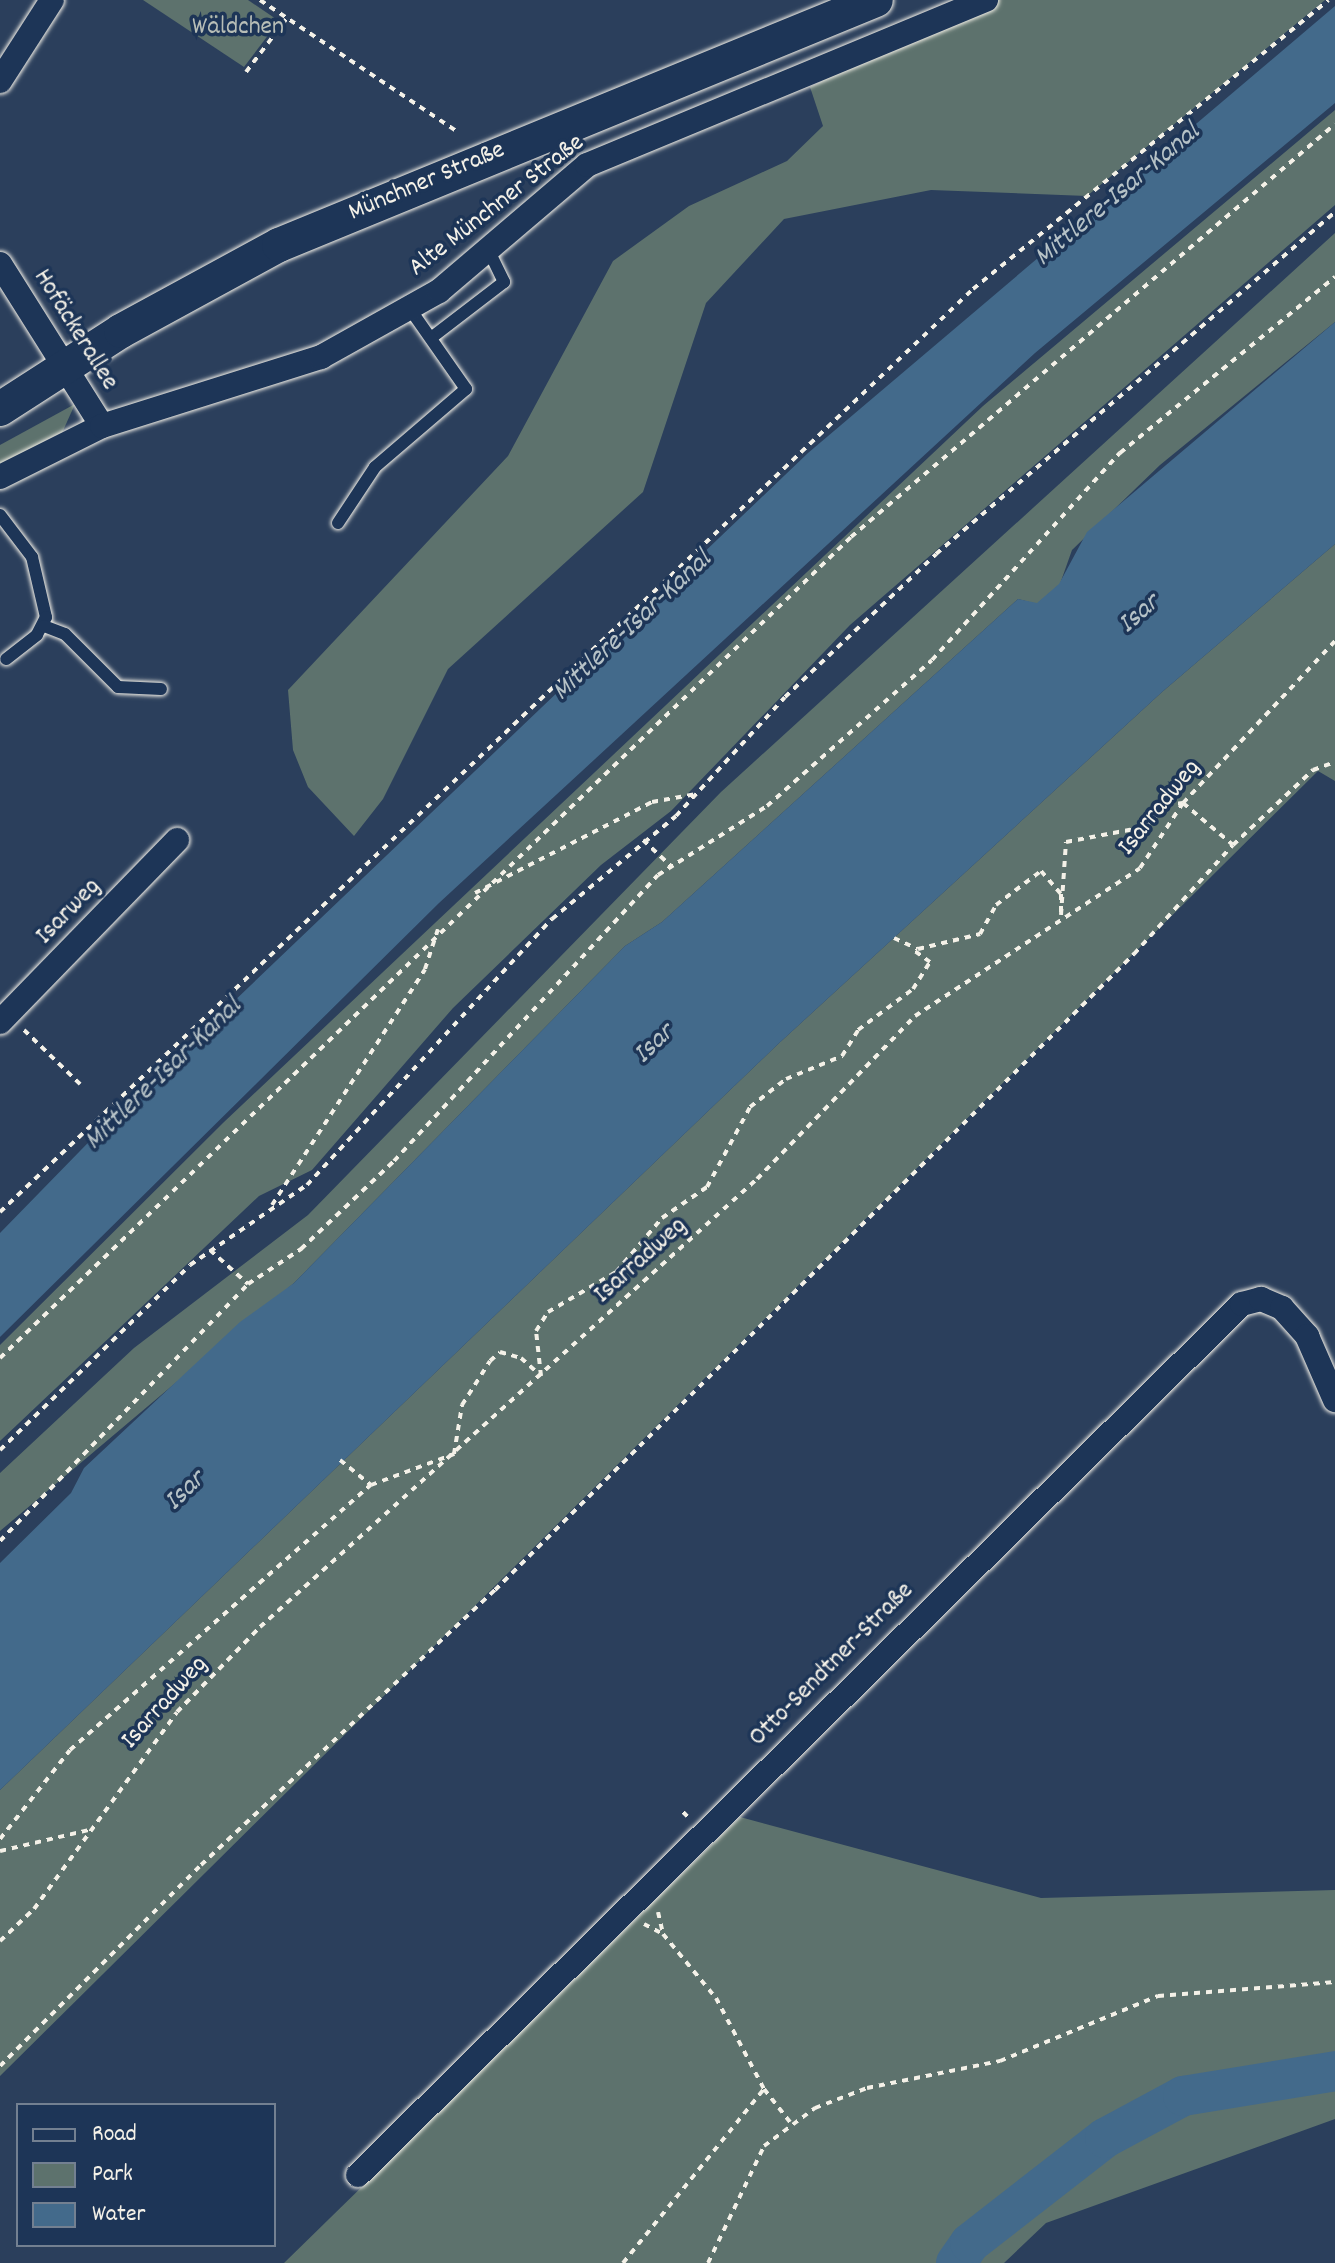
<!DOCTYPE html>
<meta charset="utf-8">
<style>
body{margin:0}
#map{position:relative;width:1335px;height:2263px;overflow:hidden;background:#2b3f5c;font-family:Dekko,sans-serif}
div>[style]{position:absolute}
.green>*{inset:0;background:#5d726d}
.water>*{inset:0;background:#436a8b}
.river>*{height:40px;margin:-20px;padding:0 20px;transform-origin:20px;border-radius:20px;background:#436a8b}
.path>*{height:4px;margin-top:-2px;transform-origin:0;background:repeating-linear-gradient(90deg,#f4f1e8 0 6px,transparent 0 12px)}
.roads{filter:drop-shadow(0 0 2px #f4f1e8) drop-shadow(0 0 2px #f4f1e8)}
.service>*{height:12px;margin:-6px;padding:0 6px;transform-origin:6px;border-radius:6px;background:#1d3557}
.minor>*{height:24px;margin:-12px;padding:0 12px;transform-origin:12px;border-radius:12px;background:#1d3557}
.secondary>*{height:34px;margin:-17px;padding:0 17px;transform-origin:17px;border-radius:17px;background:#1d3557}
span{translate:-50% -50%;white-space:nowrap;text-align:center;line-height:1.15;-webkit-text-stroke:7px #1d3557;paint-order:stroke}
.park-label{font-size:26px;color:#b8beb7}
.street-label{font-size:26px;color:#f4f1e8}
.water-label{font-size:28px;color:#b6c2c7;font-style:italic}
.legend{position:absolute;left:16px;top:2103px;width:260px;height:144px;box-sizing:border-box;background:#1d3557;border:2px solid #738091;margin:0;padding:10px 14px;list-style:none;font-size:24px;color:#f4f1e8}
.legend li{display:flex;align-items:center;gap:16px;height:40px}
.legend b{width:40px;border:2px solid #738091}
</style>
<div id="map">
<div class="green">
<div style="clip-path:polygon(143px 0,248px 0,279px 21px,244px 67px)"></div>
<div style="clip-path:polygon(986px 0,1325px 0,1087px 196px,931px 190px,784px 219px,706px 303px,643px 492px,448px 669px,383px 799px,354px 836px,308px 787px,293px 750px,288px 690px,508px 456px,613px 261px,689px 206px,787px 161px,823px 126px,810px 87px)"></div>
<div style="clip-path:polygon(1335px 110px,1335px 205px,850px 625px,671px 811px,601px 865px,453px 1008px,312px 1170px,259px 1196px,0 1441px,0 1345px,224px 1122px,983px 406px)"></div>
<div style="clip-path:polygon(1335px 233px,1335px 322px,1160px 465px,1072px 550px,1060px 584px,1037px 604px,1018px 599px,662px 922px,625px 946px,294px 1283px,0 1531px,0 1473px,134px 1348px,308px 1215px,721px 792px)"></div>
<div style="clip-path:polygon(75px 404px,62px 433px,0 465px,0 445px)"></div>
<div style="clip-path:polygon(1335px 544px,1335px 781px,1318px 771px,0 2076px,0 1790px,777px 1045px,1162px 692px)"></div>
<div style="clip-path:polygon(740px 1817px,1041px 1898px,1335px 1890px,1335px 2119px,1046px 2223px,1004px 2263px,284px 2263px)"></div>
</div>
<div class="water">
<div style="clip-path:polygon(1335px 6px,1335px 103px,1035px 353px,439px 903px,0 1337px,0 1233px,119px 1111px,808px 453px)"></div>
<div style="clip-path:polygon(1335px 322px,1335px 544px,1162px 692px,777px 1045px,0 1790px,0 1563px,71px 1493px,84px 1468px,240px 1322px,294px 1283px,625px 946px,662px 922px,1018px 599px,1037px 603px,1059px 584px,1087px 532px)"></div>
</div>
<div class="river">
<div style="left:956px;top:2263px;width:24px;rotate:-55deg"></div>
<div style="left:970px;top:2243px;width:171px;rotate:-37.9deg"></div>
<div style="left:1105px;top:2138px;width:89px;rotate:-28.3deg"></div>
<div style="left:1183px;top:2096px;width:154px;rotate:-9.3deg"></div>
</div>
<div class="path">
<div style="left:260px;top:0;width:238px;rotate:33.7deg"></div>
<div style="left:246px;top:72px;width:68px;rotate:-52.8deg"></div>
<div style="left:643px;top:840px;width:40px;rotate:43deg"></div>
<div style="left:475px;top:893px;width:199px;rotate:-27.2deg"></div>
<div style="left:652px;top:802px;width:45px;rotate:-10.3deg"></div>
<div style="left:894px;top:938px;width:26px;rotate:25deg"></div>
<div style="left:918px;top:949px;width:64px;rotate:-13.6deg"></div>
<div style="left:980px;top:934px;width:33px;rotate:-61deg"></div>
<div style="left:996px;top:905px;width:56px;rotate:-37.1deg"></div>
<div style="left:1041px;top:871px;width:30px;rotate:49deg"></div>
<div style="left:1061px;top:894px;width:21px;rotate:90deg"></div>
<div style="left:1061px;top:915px;width:73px;rotate:-86.1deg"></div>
<div style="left:1066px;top:842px;width:80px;rotate:-10.8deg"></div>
<div style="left:1145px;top:827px;width:30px;rotate:-46deg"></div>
<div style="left:1166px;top:805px;width:17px;rotate:-7deg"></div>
<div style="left:1183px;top:803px;width:65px;rotate:40deg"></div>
<div style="left:24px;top:1030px;width:78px;rotate:44deg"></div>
<div style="left:272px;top:1205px;width:281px;rotate:-57deg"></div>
<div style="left:425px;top:969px;width:42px;rotate:-72deg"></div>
<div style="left:0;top:1212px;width:1341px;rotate:-43.49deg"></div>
<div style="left:973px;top:289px;width:458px;rotate:-39.1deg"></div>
<div style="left:210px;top:1250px;width:51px;rotate:41.8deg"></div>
<div style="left:0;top:1358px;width:1182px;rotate:-43.97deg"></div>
<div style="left:851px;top:537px;width:636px;rotate:-40.47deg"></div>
<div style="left:0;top:1450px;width:265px;rotate:-44.2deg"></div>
<div style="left:190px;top:1265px;width:142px;rotate:-34.4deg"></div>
<div style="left:307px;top:1185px;width:362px;rotate:-47.4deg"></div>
<div style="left:552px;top:919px;width:161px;rotate:-39.7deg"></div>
<div style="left:676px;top:816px;width:161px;rotate:-47.5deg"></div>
<div style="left:785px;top:697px;width:208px;rotate:-43.4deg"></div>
<div style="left:936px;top:554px;width:526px;rotate:-40.6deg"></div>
<div style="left:340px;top:1460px;width:40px;rotate:39deg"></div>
<div style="left:0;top:1541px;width:357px;rotate:-46deg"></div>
<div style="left:248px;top:1284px;width:64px;rotate:-33.4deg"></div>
<div style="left:301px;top:1249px;width:128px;rotate:-43.4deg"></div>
<div style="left:394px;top:1161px;width:389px;rotate:-47.3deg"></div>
<div style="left:658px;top:875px;width:129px;rotate:-32.3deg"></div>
<div style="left:767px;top:806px;width:220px;rotate:-41.5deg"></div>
<div style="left:932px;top:660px;width:280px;rotate:-47.8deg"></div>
<div style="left:1120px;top:453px;width:278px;rotate:-39.3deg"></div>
<div style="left:683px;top:1812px;width:10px;rotate:45deg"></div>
<div style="left:0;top:1839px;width:113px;rotate:-51.8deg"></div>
<div style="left:70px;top:1750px;width:401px;rotate:-41.4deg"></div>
<div style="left:371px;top:1485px;width:89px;rotate:-20.5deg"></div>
<div style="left:454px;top:1454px;width:50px;rotate:-80.7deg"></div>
<div style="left:462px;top:1405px;width:52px;rotate:-57.5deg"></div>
<div style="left:490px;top:1361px;width:13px;rotate:-42deg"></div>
<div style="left:500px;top:1352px;width:22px;rotate:16deg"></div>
<div style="left:521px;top:1358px;width:27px;rotate:42deg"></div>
<div style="left:541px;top:1376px;width:45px;rotate:-96.3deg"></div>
<div style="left:536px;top:1331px;width:22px;rotate:-58deg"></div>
<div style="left:548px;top:1312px;width:79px;rotate:-30.5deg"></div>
<div style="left:616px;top:1272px;width:71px;rotate:-49.6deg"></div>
<div style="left:662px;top:1218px;width:55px;rotate:-34.6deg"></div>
<div style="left:707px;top:1187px;width:91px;rotate:-61.7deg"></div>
<div style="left:750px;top:1107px;width:46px;rotate:-37.9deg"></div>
<div style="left:786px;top:1079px;width:61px;rotate:-22.3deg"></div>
<div style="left:842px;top:1056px;width:31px;rotate:-58deg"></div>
<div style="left:858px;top:1030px;width:69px;rotate:-36.7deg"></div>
<div style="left:913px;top:989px;width:32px;rotate:-58deg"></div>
<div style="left:930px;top:962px;width:22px;rotate:-144deg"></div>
<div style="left:0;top:1851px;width:96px;rotate:-13.3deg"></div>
<div style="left:658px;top:1912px;width:23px;rotate:77deg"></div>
<div style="left:663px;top:1934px;width:83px;rotate:50.4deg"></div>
<div style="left:716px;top:1998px;width:103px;rotate:62.2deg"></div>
<div style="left:644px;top:1924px;width:21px;rotate:28deg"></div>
<div style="left:0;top:1941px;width:47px;rotate:-43.3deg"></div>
<div style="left:34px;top:1909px;width:243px;rotate:-54deg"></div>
<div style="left:177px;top:1712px;width:119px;rotate:-45.7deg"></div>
<div style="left:260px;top:1627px;width:669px;rotate:-42.03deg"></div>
<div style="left:757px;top:1179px;width:227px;rotate:-45.9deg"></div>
<div style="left:915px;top:1016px;width:269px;rotate:-33.3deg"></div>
<div style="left:1140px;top:868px;width:78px;rotate:-56.5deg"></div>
<div style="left:1183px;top:803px;width:222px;rotate:-46.8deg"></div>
<div style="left:0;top:2066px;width:284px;rotate:-45deg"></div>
<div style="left:201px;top:1865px;width:403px;rotate:-43.1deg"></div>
<div style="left:495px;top:1590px;width:902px;rotate:-44.87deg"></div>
<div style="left:1134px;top:954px;width:147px;rotate:-47.8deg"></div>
<div style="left:1233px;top:845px;width:110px;rotate:-43.2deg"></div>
<div style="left:1313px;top:770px;width:23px;rotate:-20deg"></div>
<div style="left:623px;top:2263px;width:224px;rotate:-51deg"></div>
<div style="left:764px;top:2089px;width:42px;rotate:51.8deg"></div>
<div style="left:708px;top:2263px;width:130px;rotate:-64.4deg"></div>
<div style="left:764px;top:2146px;width:64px;rotate:-36.7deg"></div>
<div style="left:815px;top:2108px;width:56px;rotate:-21deg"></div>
<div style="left:867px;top:2088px;width:136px;rotate:-11.5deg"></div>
<div style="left:1000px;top:2061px;width:171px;rotate:-22.4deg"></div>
<div style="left:1158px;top:1996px;width:178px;rotate:-4.5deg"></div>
</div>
<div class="roads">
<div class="service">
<div style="left:431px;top:338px;width:92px;rotate:-37.5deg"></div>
<div style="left:504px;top:282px;width:34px;rotate:-116deg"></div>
<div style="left:0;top:515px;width:53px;rotate:52.7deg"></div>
<div style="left:32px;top:557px;width:62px;rotate:76.9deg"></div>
<div style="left:46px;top:617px;width:20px;rotate:117deg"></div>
<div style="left:37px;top:635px;width:39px;rotate:142deg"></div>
<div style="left:338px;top:523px;width:67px;rotate:-56.5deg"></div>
<div style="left:375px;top:467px;width:120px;rotate:-40.6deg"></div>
<div style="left:466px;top:389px;width:98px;rotate:-125deg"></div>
<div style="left:44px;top:626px;width:22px;rotate:21deg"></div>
<div style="left:65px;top:634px;width:75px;rotate:45deg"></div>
<div style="left:118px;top:687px;width:43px;rotate:2.7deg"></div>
</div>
<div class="minor">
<div style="left:0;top:81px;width:96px;rotate:-57.3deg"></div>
<div style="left:0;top:264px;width:191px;rotate:57.8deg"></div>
<div style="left:0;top:477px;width:114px;rotate:-26.6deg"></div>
<div style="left:102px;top:426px;width:230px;rotate:-17.5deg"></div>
<div style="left:321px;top:357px;width:135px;rotate:-29.2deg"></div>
<div style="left:439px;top:291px;width:194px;rotate:-40.4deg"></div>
<div style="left:587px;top:165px;width:432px;rotate:-22.5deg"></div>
<div style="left:0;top:1022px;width:254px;rotate:-45.8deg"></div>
<div style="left:358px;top:2175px;width:1241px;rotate:-44.58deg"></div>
<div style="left:1242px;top:1304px;width:20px;rotate:-15deg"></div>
<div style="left:1261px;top:1299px;width:23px;rotate:23deg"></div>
<div style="left:1282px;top:1308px;width:38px;rotate:48deg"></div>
<div style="left:1307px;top:1336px;width:70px;rotate:66.4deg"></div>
</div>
<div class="secondary">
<div style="left:0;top:409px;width:144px;rotate:-32.8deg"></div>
<div style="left:121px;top:331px;width:180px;rotate:-28.6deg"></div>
<div style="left:279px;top:245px;width:645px;rotate:-22.31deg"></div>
</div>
</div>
<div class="park-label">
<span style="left:238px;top:28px">Wäldchen</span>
</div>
<div class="street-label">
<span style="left:427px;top:182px;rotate:-23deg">Münchner Straße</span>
<span style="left:497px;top:206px;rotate:-38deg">Alte Münchner Straße</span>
<span style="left:75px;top:330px;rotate:58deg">Hofäckerallee</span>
<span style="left:1160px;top:808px;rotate:-51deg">Isarradweg</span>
<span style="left:69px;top:912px;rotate:-46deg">Isarweg</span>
<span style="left:641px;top:1261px;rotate:-42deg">Isarradweg</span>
<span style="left:832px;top:1665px;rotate:-45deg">Otto-Sendtner-Straße</span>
<span style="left:165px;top:1703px;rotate:-48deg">Isarradweg</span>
</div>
<div class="water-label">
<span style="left:1118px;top:196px;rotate:-40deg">Mittlere-Isar-Kanal</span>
<span style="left:1140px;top:615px;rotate:-41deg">Isar</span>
<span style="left:633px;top:627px;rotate:-43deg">Mittlere-Isar-Kanal</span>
<span style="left:655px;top:1045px;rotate:-44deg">Isar</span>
<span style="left:164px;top:1075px;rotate:-44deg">Mittlere-Isar-Kanal</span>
<span style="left:186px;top:1492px;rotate:-44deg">Isar</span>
</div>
<ul class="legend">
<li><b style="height:10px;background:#1d3557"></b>Road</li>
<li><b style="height:22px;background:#5d726d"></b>Park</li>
<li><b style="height:22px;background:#436a8b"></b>Water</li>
</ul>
</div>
